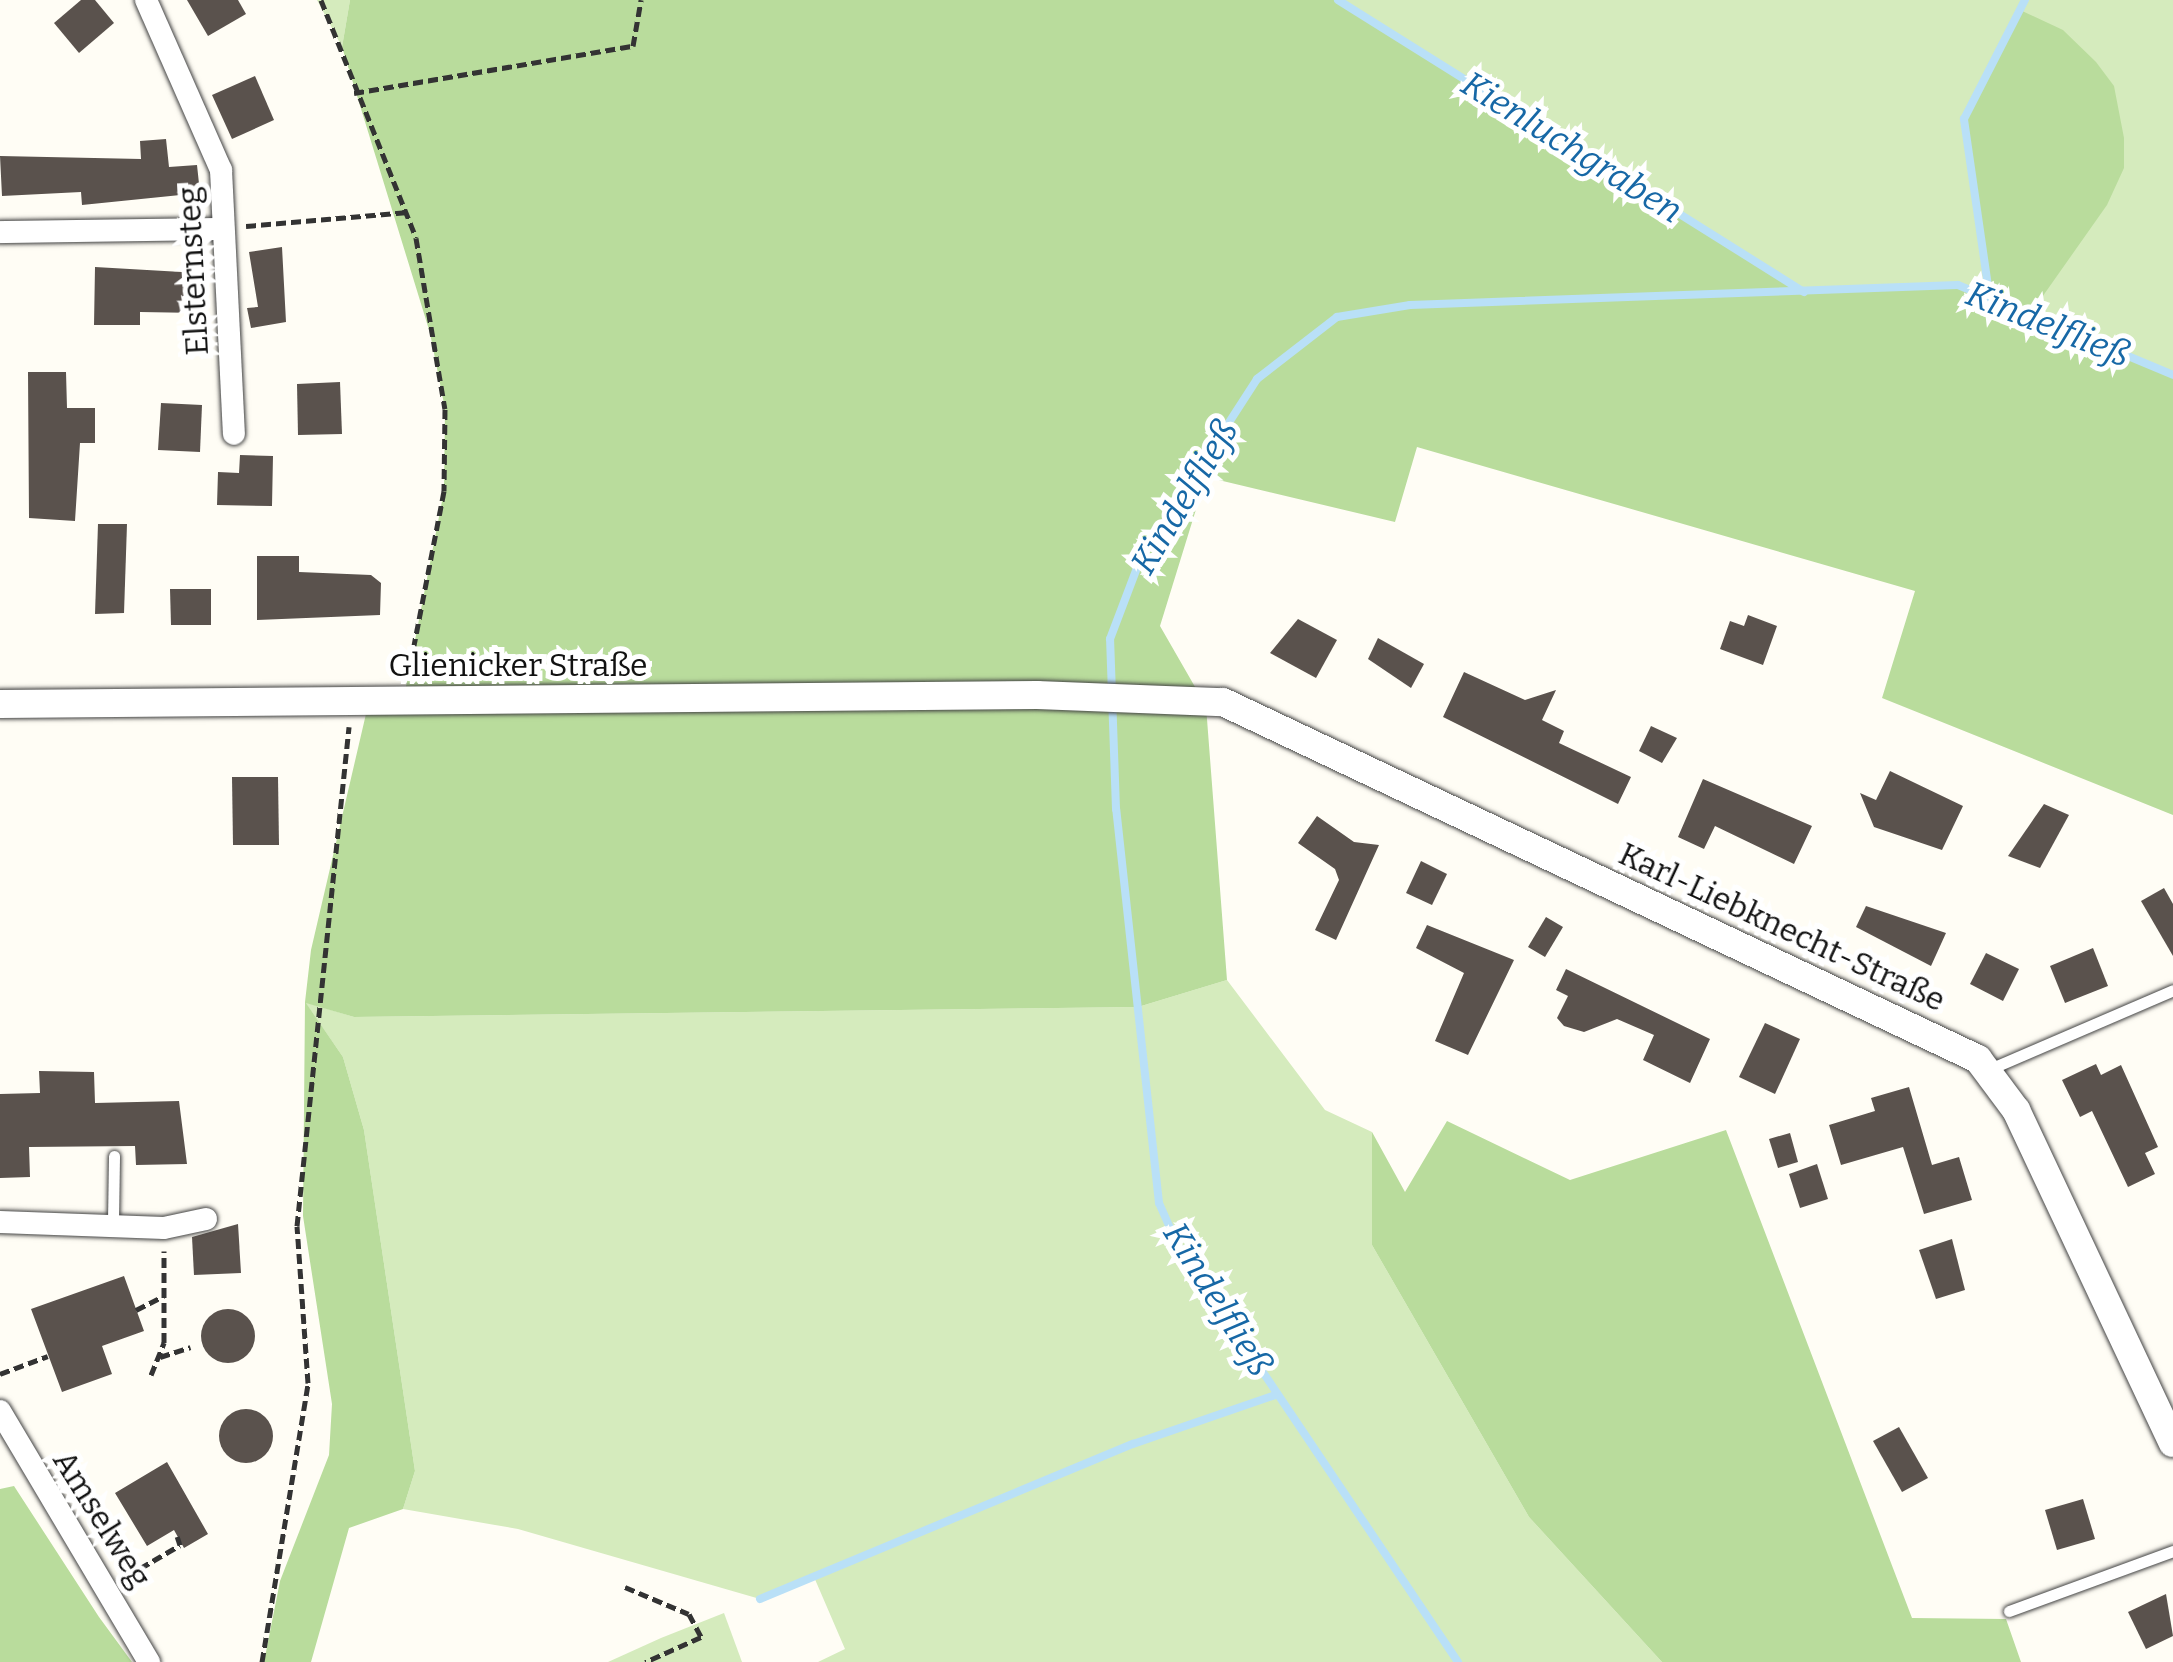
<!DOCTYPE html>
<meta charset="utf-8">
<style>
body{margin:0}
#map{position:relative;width:2173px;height:1662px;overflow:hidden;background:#fffdf5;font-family:Bitter,serif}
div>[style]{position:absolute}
.green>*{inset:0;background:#d5ebbd}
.forest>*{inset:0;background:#b9dc9c}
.stream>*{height:8px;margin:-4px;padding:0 4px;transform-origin:4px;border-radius:4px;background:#b9e0f7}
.building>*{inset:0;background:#5a524d}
.round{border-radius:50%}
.path>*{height:5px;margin-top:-2.5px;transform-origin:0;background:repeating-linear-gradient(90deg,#333 0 10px,transparent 0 15px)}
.roads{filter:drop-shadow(0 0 2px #444) drop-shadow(0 0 2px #444)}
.service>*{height:11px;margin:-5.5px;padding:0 5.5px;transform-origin:5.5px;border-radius:5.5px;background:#fff}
.minor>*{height:22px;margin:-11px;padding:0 11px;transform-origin:11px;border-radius:11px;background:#fff}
.tertiary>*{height:28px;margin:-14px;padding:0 14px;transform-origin:14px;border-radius:14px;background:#fff}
span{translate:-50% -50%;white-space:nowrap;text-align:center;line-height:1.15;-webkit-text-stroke:10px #fff;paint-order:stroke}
.street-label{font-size:32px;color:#111}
.water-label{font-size:35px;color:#1768a6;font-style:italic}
</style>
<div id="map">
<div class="green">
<div style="clip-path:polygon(317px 0,350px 0,342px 47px)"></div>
<div style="clip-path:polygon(1338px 0,2173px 0,2173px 375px,1958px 285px,1806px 293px)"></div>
<div style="clip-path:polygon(1227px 980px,1325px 1110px,1372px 1132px,1372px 1245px,1529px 1517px,1662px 1662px,818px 1662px,845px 1649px,814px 1577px,760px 1599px,518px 1529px,403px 1509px,415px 1471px,364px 1130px,343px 1057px,305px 1002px,354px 1017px,1138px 1007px)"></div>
<div style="clip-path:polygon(724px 1613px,742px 1662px,608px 1662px,661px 1638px)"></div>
</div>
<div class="forest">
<div style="clip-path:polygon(350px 0,1338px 0,1806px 293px,1958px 285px,1989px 292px,1964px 119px,2020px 10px,2063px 30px,2096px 62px,2114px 86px,2124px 138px,2124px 168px,2107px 205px,2033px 310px,2173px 375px,2173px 815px,1882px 698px,1915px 591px,1417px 447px,1395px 522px,1206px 477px,1160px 626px,1206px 706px,1227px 980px,1138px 1007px,354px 1017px,306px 1003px,343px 1057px,364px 1130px,415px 1471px,403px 1509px,349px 1528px,311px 1662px,264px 1662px,280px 1581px,329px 1455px,332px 1404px,303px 1216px,305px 1002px,311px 950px,369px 701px,403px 702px,444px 491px,445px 409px,430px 333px,342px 47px)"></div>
<div style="clip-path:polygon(1447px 1121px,1570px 1180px,1726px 1130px,1912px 1618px,2006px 1619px,2021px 1662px,1662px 1662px,1529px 1517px,1372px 1245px,1372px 1132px,1405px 1192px)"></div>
<div style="clip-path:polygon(14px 1486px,99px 1617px,132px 1662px,0 1662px,0 1489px)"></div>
</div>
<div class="stream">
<div style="left:1338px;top:0;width:550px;rotate:32.07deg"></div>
<div style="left:1989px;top:293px;width:176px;rotate:-98.2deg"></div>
<div style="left:1964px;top:119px;width:134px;rotate:-62.9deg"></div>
<div style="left:760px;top:1599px;width:404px;rotate:-22.6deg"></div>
<div style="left:1133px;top:1444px;width:150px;rotate:-19deg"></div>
<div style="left:1458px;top:1662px;width:501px;rotate:-123.94deg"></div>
<div style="left:1178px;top:1246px;width:47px;rotate:-113.8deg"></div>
<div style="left:1159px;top:1203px;width:396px;rotate:-96.2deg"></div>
<div style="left:1116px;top:809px;width:170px;rotate:-92deg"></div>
<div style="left:1110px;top:639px;width:85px;rotate:-69.2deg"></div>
<div style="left:1140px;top:560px;width:216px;rotate:-57.1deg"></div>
<div style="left:1257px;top:379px;width:101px;rotate:-37.8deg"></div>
<div style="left:1337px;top:317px;width:74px;rotate:-9.3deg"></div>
<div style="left:1410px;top:305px;width:548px;rotate:-2.09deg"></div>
<div style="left:1958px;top:285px;width:233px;rotate:22.7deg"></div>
</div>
<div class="building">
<div style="clip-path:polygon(81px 0,95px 0,114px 23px,79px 53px,54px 23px)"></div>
<div style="clip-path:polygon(187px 0,238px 0,246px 14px,208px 36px)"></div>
<div style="clip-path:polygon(255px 76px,274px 120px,232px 139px,212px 95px)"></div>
<div style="clip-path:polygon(166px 139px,169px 167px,197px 165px,200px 193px,82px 205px,81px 192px,2px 196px,0 156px,141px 159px,140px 141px)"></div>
<div style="clip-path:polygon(282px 247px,286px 322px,251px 328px,247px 308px,258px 307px,249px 252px)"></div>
<div style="clip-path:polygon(95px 267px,199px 273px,199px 313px,140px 312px,140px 325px,94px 325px)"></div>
<div style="clip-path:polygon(28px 372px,66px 372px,67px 408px,95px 408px,95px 443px,80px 443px,75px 521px,29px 518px)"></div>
<div style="clip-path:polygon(340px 382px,342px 434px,298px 435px,297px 384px)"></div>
<div style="clip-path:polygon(161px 403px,202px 405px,200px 452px,158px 450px)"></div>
<div style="clip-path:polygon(240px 455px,273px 456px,272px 506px,217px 505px,218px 472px,239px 473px)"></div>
<div style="clip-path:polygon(98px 524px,127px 524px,124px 613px,95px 614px)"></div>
<div style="clip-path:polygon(257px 556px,299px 556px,299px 572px,371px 575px,381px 583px,380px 615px,257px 620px)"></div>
<div style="clip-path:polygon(170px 589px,211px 589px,211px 625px,171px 625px)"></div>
<div style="clip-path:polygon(1748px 615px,1777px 626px,1763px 665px,1720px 649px,1730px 621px,1744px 626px)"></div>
<div style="clip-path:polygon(1298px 619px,1337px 640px,1316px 678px,1270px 653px)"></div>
<div style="clip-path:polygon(1378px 638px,1424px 664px,1411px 688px,1368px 659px)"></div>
<div style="clip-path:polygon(1464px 672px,1525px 700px,1556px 690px,1542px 720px,1564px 731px,1559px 743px,1631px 777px,1618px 804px,1443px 717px)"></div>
<div style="clip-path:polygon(1651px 726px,1677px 738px,1662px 763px,1639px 751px)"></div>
<div style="clip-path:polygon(1890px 771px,1963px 806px,1942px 850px,1874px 827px,1860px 793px,1876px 800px)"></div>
<div style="clip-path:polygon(232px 777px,278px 777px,279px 845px,233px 845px)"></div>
<div style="clip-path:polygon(1703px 779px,1812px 826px,1794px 864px,1715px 826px,1704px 849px,1678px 837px)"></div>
<div style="clip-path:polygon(2044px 804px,2069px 815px,2040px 868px,2008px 856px)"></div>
<div style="clip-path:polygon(1317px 816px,1354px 842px,1379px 845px,1336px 940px,1315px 930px,1339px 880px,1335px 869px,1298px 843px)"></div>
<div style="clip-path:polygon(1421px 861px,1447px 874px,1432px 905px,1406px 893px)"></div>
<div style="clip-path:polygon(2164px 888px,2173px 904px,2173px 956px,2141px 901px)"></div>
<div style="clip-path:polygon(1866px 906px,1946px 933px,1931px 966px,1856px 927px)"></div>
<div style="clip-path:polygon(1546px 917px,1563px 927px,1545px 957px,1528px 947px)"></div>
<div style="clip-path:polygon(1427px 925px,1514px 960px,1468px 1055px,1435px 1041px,1464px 973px,1416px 948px)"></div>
<div style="clip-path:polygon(2093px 948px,2108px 986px,2065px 1003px,2050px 966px)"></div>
<div style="clip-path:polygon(1986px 953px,2019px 969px,2003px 1001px,1970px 984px)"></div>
<div style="clip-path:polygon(1566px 969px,1710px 1039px,1690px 1083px,1643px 1060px,1654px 1035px,1617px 1019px,1584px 1032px,1564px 1026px,1557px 1018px,1568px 996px,1556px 990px)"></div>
<div style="clip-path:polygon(1765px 1023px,1800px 1039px,1775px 1094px,1739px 1077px)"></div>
<div style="clip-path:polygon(2096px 1064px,2101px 1075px,2121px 1065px,2158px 1147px,2145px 1153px,2155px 1174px,2128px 1187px,2092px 1111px,2080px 1117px,2062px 1080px)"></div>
<div style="clip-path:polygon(39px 1071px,94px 1072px,95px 1103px,179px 1101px,187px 1164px,136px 1165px,135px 1146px,29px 1147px,30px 1177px,0 1178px,0 1094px,40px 1093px)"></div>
<div style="clip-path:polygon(1909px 1087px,1932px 1165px,1959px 1157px,1972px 1200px,1924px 1214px,1903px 1147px,1841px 1165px,1829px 1125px,1875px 1111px,1871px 1098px)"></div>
<div style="clip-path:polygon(1790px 1133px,1798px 1162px,1778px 1168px,1769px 1139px)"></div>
<div style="clip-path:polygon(1817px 1164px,1828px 1199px,1800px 1208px,1789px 1174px)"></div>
<div style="clip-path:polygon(238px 1224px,241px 1273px,194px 1275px,192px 1237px)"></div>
<div style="clip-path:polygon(1952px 1239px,1965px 1290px,1936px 1299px,1919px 1250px)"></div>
<div style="clip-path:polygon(124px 1276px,144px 1331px,102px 1346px,112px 1374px,62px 1392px,31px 1309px)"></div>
<div class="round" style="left:201px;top:1309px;width:54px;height:54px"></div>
<div class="round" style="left:219px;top:1409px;width:54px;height:54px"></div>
<div style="clip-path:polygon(1899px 1427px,1928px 1478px,1902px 1492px,1873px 1441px)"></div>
<div style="clip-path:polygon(167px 1462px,208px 1534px,184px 1548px,174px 1530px,147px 1546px,115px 1493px)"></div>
<div style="clip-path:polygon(2083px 1499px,2095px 1539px,2057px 1550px,2045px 1510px)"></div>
<div style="clip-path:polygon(2166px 1594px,2173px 1636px,2146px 1649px,2128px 1612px)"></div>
</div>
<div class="path">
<div style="left:321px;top:0;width:256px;rotate:68.2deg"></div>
<div style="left:416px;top:238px;width:173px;rotate:80.4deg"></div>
<div style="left:445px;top:409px;width:82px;rotate:90.7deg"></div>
<div style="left:444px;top:491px;width:189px;rotate:101deg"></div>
<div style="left:354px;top:93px;width:283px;rotate:-9.6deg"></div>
<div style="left:633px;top:46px;width:47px;rotate:-80.1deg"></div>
<div style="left:246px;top:226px;width:163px;rotate:-4.9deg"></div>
<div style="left:136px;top:1310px;width:31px;rotate:-27deg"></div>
<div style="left:160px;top:1357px;width:32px;rotate:-18deg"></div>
<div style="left:0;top:1374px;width:51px;rotate:-20.6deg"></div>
<div style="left:151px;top:1375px;width:35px;rotate:-68deg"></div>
<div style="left:164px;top:1343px;width:92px;rotate:-90deg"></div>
<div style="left:127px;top:1576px;width:61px;rotate:-30.3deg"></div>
<div style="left:180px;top:1545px;width:9px;rotate:-108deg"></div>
<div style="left:625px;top:1587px;width:69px;rotate:22.9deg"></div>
<div style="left:689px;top:1614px;width:26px;rotate:62deg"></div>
<div style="left:701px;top:1637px;width:61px;rotate:155.9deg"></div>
<div style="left:262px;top:1662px;width:283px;rotate:-80.6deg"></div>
<div style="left:308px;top:1383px;width:157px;rotate:-94deg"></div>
<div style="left:297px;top:1226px;width:502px;rotate:-84.05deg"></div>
</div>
<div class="roads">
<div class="service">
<div style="left:1990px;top:1069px;width:199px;rotate:-23.3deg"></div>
<div style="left:113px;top:1221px;width:65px;rotate:-89.1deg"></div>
<div style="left:2009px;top:1611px;width:175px;rotate:-20.1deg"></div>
</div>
<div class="minor">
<div style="left:146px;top:0;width:186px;rotate:66.2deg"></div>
<div style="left:221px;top:170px;width:264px;rotate:87.2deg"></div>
<div style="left:0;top:232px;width:223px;rotate:-0.8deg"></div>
<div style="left:0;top:1222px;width:164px;rotate:2.1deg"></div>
<div style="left:164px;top:1228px;width:43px;rotate:-12.1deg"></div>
<div style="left:0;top:1411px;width:292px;rotate:59.3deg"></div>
</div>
<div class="tertiary">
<div style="left:0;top:704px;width:1037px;rotate:-0.5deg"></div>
<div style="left:1037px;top:695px;width:186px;rotate:2.2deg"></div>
<div style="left:1223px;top:702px;width:835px;rotate:25.31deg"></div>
<div style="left:1978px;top:1059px;width:64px;rotate:53.3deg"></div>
<div style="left:2016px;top:1110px;width:368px;rotate:64.8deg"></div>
</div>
</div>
<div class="street-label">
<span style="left:193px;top:271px;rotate:-93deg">Elsternsteg</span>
<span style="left:518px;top:665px">Glienicker Straße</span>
<span style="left:1782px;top:927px;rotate:25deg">Karl-Liebknecht-Straße</span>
<span style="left:102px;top:1519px;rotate:58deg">Amselweg</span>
</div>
<div class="water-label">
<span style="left:1572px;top:147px;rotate:32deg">Kienluchgraben</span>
<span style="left:2048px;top:324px;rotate:22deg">Kindelfließ</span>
<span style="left:1184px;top:497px;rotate:-59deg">Kindelfließ</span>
<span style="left:1218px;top:1299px;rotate:58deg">Kindelfließ</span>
</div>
</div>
